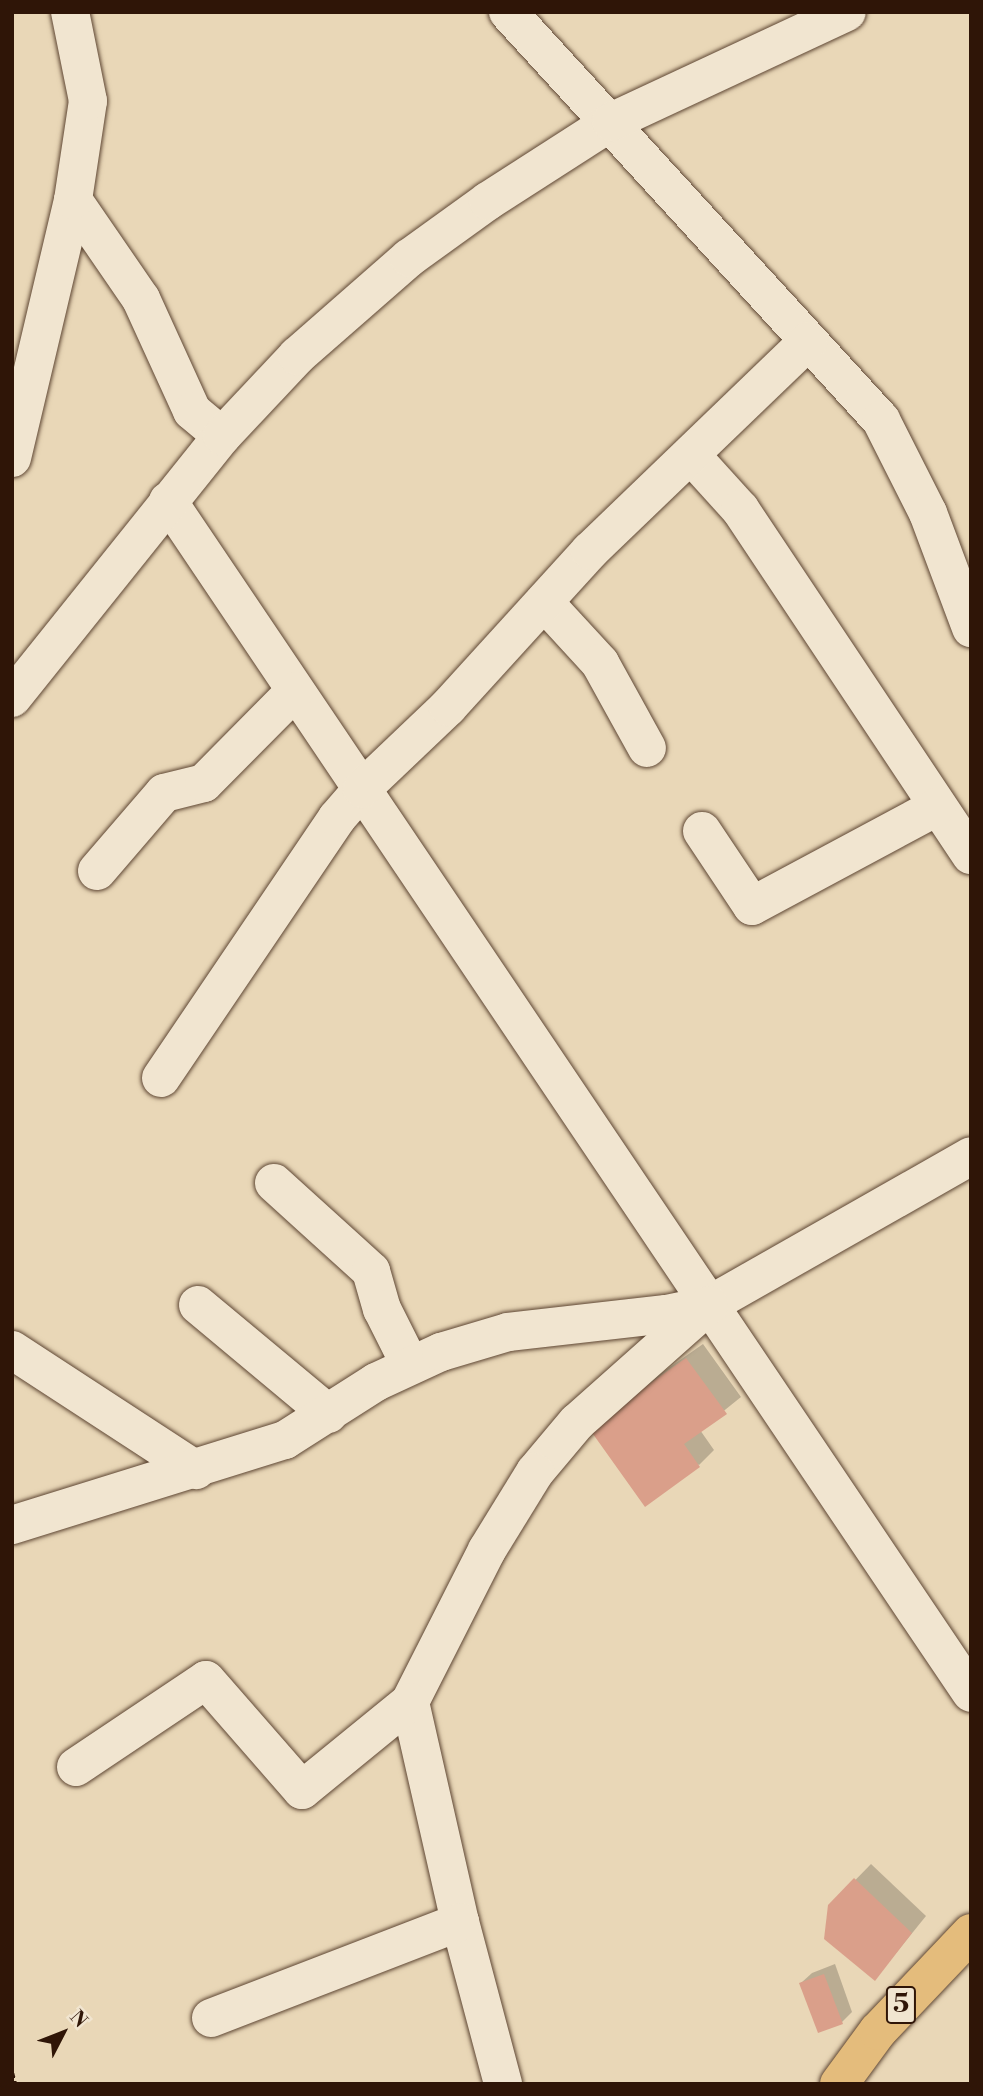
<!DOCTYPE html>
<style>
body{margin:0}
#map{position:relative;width:983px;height:2096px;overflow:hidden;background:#e9d7b7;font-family:"Libre Bodoni",serif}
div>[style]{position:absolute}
.shadow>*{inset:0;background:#0003}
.building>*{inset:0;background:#da9f8a}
.path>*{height:4.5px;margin-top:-2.25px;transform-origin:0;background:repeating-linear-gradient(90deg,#2f1507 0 5px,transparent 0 8.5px)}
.roads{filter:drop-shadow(0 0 2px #5e4633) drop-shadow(0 0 2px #5e4633)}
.minor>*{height:38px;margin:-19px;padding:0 19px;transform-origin:19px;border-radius:19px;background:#f1e5d0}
.major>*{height:38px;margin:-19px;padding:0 19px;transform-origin:19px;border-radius:19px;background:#e4bc7c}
span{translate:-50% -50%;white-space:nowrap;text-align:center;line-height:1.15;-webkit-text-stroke:7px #f1e5d0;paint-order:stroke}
.shield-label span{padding:2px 5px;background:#f1e5d0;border:2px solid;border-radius:5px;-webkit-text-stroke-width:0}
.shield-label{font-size:26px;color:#2f1507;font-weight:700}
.frame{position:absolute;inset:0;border:14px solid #2f1507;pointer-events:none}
.north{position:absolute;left:28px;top:1998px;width:70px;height:70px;-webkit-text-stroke:5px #f1e5d0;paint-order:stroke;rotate:48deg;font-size:19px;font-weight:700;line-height:28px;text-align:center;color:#2f1507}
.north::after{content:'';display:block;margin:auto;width:24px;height:32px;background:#2f1507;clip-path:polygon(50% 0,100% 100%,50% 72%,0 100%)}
</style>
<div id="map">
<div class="shadow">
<div style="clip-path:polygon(703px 1344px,741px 1397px,700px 1430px,714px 1450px,699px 1465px,606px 1412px)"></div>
<div style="clip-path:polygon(871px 1864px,926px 1916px,875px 1979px,830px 1906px)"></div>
<div style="clip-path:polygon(835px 1964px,852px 2012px,842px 2022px,801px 1983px,812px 1973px)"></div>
</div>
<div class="building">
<div style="clip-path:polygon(686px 1358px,727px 1414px,684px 1444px,700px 1467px,645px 1507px,588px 1427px)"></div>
<div style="clip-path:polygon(854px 1878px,912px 1933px,875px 1981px,824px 1939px,828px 1905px)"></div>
<div style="clip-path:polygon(824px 1974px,843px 2024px,818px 2033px,799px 1983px)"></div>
</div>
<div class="path">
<div style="left:12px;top:2073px;width:11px;rotate:75deg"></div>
</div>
<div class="roads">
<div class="minor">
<div style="left:508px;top:12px;width:553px;rotate:47.57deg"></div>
<div style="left:881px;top:420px;width:104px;rotate:63.2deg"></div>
<div style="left:928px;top:513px;width:123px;rotate:69.5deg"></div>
<div style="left:73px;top:200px;width:120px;rotate:55.5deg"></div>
<div style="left:141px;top:299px;width:123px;rotate:65.5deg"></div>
<div style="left:192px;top:411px;width:39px;rotate:40deg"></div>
<div style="left:691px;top:455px;width:73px;rotate:47.8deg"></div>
<div style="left:740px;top:509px;width:416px;rotate:56.3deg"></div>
<div style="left:12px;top:458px;width:265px;rotate:-76.7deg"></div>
<div style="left:73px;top:200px;width:100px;rotate:-81.4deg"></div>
<div style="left:88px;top:101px;width:91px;rotate:-101.4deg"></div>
<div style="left:168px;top:501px;width:1437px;rotate:56.03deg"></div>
<div style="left:544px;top:602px;width:83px;rotate:47.4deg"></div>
<div style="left:600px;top:663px;width:97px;rotate:61.1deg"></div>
<div style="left:12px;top:698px;width:336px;rotate:-51.3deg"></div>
<div style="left:222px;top:436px;width:110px;rotate:-46.8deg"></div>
<div style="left:297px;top:356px;width:149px;rotate:-41.2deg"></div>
<div style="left:409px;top:258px;width:97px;rotate:-35.8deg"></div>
<div style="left:488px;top:201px;width:146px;rotate:-32.7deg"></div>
<div style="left:611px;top:122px;width:260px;rotate:-25deg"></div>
<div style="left:702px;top:831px;width:90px;rotate:56.3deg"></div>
<div style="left:752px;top:906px;width:210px;rotate:-28.2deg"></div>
<div style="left:97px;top:871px;width:103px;rotate:-49.3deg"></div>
<div style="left:164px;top:793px;width:41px;rotate:-14deg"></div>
<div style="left:204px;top:783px;width:129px;rotate:-45.3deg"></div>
<div style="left:161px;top:1078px;width:314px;rotate:-55.9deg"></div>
<div style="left:337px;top:818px;width:38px;rotate:-49deg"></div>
<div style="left:362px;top:789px;width:119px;rotate:-43.6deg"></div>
<div style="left:448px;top:707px;width:211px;rotate:-47.7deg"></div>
<div style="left:590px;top:551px;width:303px;rotate:-43.9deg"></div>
<div style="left:274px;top:1183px;width:131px;rotate:42.2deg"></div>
<div style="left:371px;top:1271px;width:40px;rotate:74deg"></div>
<div style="left:382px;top:1309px;width:63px;rotate:63.4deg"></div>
<div style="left:198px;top:1305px;width:170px;rotate:39.8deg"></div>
<div style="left:709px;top:1305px;width:301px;rotate:-29.6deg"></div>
<div style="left:12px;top:1350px;width:220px;rotate:33.1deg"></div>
<div style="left:12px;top:1525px;width:286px;rotate:-17.3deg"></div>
<div style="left:285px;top:1440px;width:108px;rotate:-32.5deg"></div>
<div style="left:376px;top:1382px;width:72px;rotate:-24.8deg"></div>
<div style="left:441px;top:1352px;width:70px;rotate:-16.6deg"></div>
<div style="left:508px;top:1332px;width:159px;rotate:-6.5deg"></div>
<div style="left:666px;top:1314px;width:44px;rotate:-11.8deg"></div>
<div style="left:709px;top:1305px;width:176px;rotate:138.4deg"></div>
<div style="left:577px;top:1422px;width:65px;rotate:130deg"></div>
<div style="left:535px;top:1472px;width:92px;rotate:121.6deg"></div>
<div style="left:487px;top:1550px;width:170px;rotate:116.9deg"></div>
<div style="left:410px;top:1702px;width:226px;rotate:77.2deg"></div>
<div style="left:460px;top:1922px;width:168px;rotate:75.1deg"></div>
<div style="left:76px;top:1767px;width:156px;rotate:-33.8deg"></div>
<div style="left:206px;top:1680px;width:146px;rotate:48.9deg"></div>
<div style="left:302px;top:1790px;width:139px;rotate:-39.2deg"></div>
<div style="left:211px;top:2018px;width:267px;rotate:-21.1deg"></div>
</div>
<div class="major">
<div style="left:839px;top:2084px;width:66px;rotate:-53.7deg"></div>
<div style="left:878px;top:2031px;width:135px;rotate:-46.5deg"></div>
</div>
</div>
<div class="shield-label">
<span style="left:901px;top:2005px">5</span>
</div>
<div class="frame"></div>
<div class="north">N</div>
</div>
